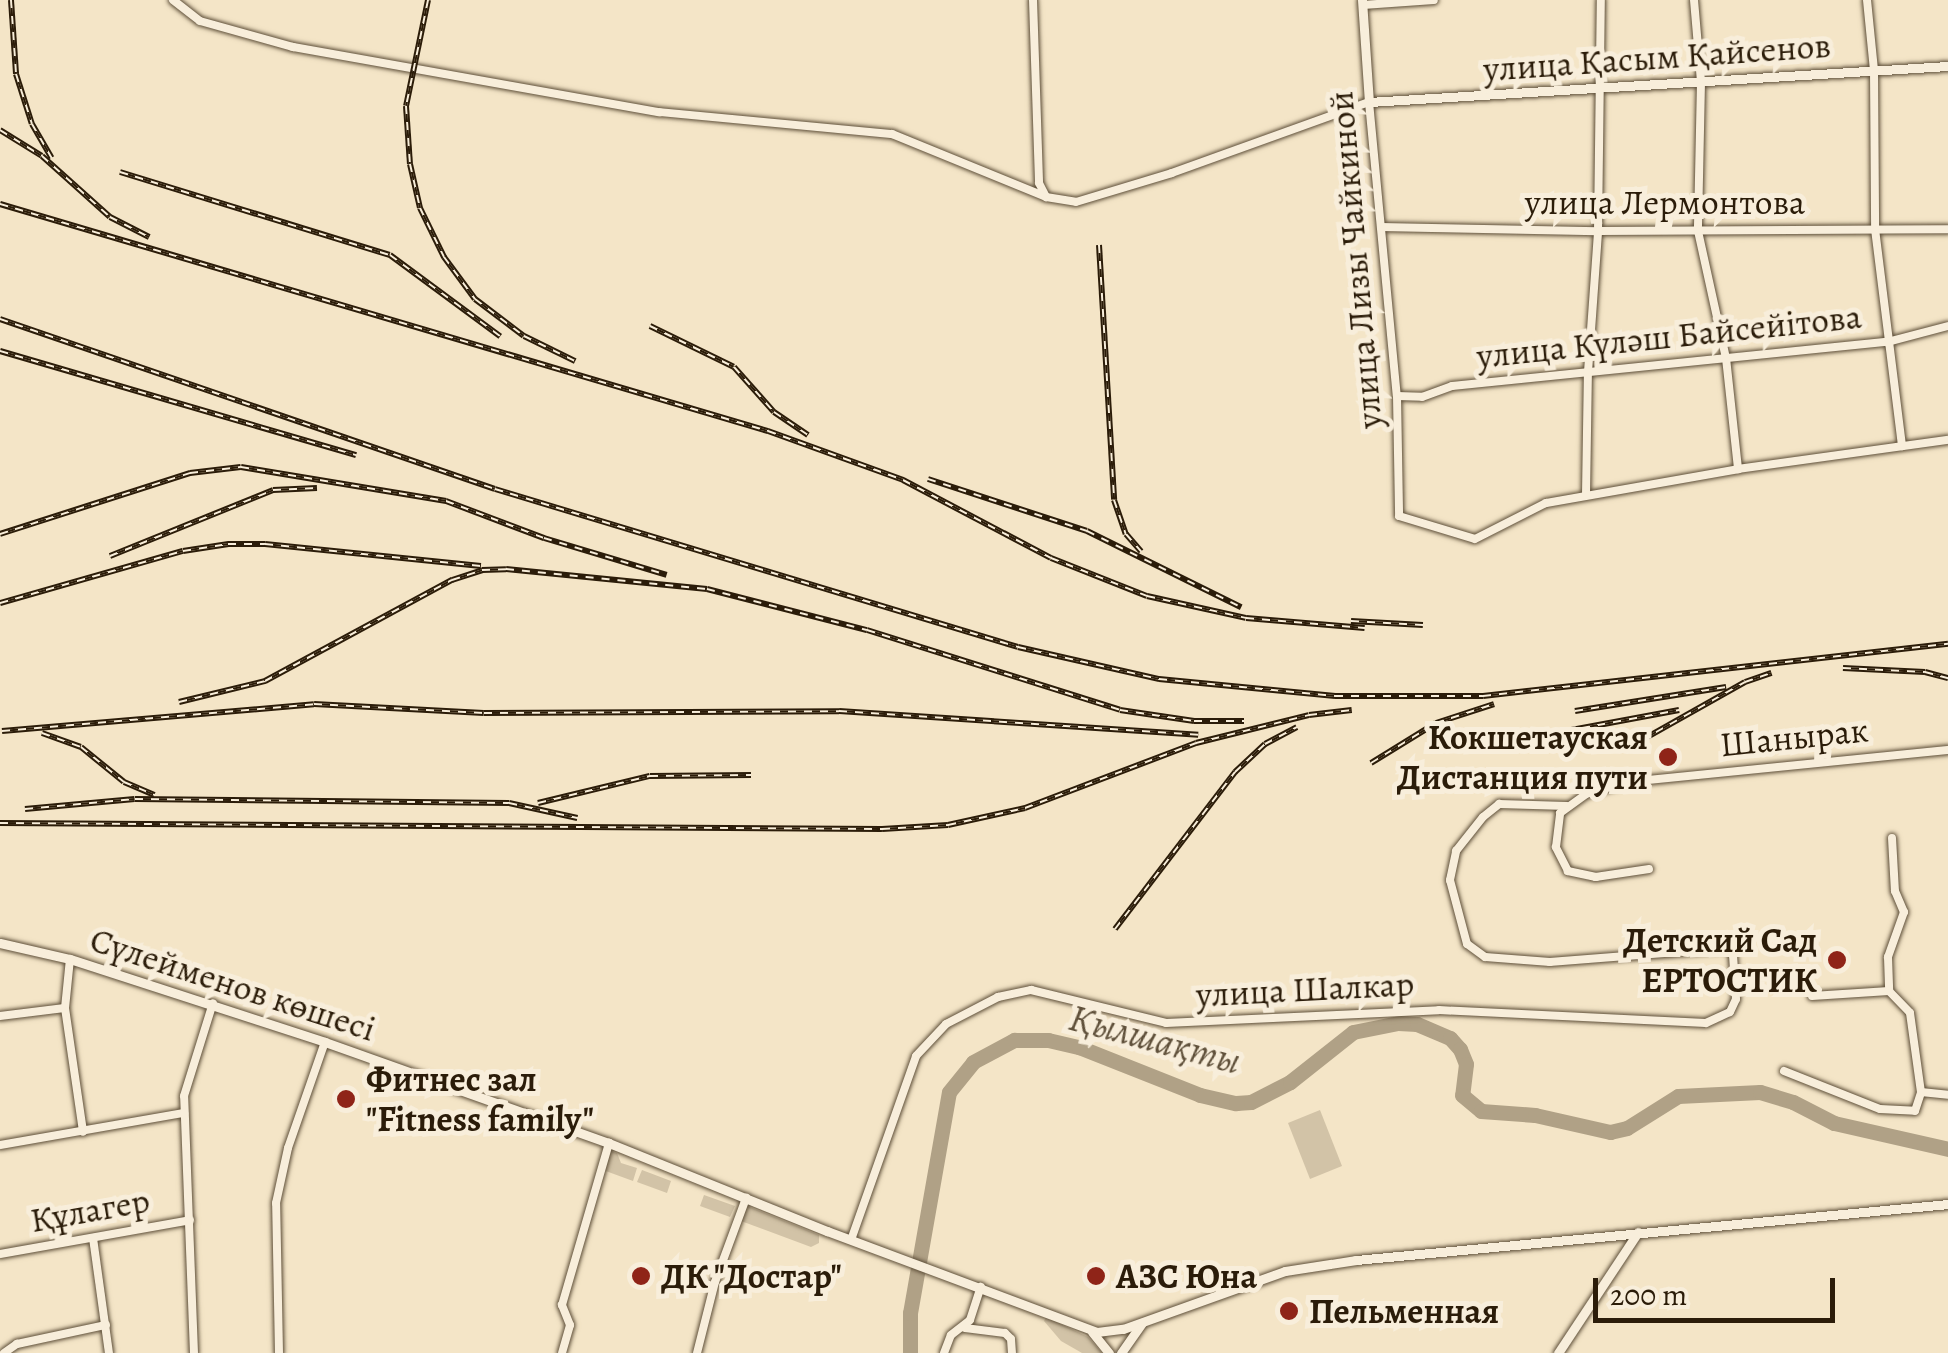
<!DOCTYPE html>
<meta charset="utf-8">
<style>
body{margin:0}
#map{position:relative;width:1948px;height:1353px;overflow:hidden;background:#f4e5c7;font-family:Alegreya,serif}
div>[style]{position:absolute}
.green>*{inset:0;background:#d2c3a7}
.river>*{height:15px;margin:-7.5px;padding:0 7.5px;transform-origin:7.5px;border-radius:7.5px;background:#b0a186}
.roads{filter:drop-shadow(0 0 2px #5d4e38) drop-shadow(0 0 2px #5d4e38)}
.minor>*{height:8px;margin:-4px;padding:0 4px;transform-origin:4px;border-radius:4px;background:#f8eedb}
.tertiary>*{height:9px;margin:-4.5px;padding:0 4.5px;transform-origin:4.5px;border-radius:4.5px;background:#f8eedb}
.rail>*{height:6px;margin-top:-3px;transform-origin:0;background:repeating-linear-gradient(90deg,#f8eedb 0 8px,#2b1c09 0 16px);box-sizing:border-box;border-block:2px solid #2b1c09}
.dots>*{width:28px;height:28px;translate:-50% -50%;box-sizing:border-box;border:5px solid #f8eedb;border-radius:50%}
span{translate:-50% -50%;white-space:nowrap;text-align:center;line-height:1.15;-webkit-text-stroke:10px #f8eedb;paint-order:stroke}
.street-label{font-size:35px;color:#2b1c09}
.poi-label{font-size:35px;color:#2b1c09;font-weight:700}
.right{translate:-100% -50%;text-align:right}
.left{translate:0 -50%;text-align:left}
.water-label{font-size:38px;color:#60513b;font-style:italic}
.scale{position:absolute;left:1593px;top:1278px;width:242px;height:45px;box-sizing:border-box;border:5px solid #2b1c09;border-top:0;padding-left:12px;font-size:30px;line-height:35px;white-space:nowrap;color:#2b1c09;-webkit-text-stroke:8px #f8eedb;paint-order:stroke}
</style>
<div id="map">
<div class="green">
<div style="clip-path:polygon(1320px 1110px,1342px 1166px,1310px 1179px,1288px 1123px)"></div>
<div style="clip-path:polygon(610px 1151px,617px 1153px,621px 1163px,637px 1168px,633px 1181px,603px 1170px)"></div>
<div style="clip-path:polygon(642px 1170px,671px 1181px,667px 1193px,637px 1182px)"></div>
<div style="clip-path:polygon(704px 1195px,735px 1206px,730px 1217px,700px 1206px)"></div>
<div style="clip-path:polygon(747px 1206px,819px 1235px,819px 1243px,811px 1247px,741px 1221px)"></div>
<div style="clip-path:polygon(1046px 1317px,1088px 1337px,1102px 1353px,1082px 1353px,1061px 1341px,1044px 1321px)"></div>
</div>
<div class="river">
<div style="left:910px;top:1353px;width:40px;rotate:-90deg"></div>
<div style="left:910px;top:1313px;width:224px;rotate:-80deg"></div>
<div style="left:949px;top:1092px;width:38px;rotate:-51deg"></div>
<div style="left:973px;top:1062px;width:47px;rotate:-28.2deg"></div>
<div style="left:1014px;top:1040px;width:34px"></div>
<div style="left:1048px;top:1040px;width:32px;rotate:13deg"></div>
<div style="left:1079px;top:1047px;width:130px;rotate:21.6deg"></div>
<div style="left:1200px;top:1095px;width:37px;rotate:13deg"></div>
<div style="left:1236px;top:1103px;width:15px;rotate:-4deg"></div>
<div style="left:1251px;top:1102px;width:44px;rotate:-27.1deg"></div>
<div style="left:1290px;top:1082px;width:80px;rotate:-38.4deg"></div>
<div style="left:1353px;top:1032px;width:46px;rotate:-11.3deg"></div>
<div style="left:1398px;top:1023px;width:19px;rotate:3deg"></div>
<div style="left:1417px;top:1024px;width:36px;rotate:23deg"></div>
<div style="left:1450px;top:1038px;width:15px;rotate:48deg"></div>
<div style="left:1460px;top:1049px;width:16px;rotate:68deg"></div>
<div style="left:1466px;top:1064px;width:31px;rotate:97deg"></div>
<div style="left:1462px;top:1095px;width:25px;rotate:40deg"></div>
<div style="left:1481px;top:1111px;width:54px;rotate:4.2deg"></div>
<div style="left:1535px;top:1115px;width:77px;rotate:12.8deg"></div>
<div style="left:1610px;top:1132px;width:17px;rotate:-13deg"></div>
<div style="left:1627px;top:1128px;width:60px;rotate:-32.1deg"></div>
<div style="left:1678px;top:1096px;width:82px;rotate:-2.8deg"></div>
<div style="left:1760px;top:1092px;width:34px;rotate:17deg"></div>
<div style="left:1793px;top:1102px;width:46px;rotate:27.1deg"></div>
<div style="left:1834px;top:1123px;width:117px;rotate:12.8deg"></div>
</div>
<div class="roads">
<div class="minor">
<div style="left:173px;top:0;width:34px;rotate:38deg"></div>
<div style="left:200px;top:21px;width:97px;rotate:15.6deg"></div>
<div style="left:293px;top:47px;width:372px;rotate:10.1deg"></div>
<div style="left:659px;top:112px;width:234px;rotate:5.4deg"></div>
<div style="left:892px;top:134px;width:166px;rotate:22.2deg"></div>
<div style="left:1046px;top:197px;width:30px;rotate:9deg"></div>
<div style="left:1076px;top:202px;width:100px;rotate:-16.8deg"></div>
<div style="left:1172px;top:173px;width:209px;rotate:-19.8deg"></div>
<div style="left:1369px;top:102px;width:295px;rotate:84.6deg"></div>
<div style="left:1397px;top:396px;width:120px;rotate:89deg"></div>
<div style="left:1399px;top:516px;width:79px;rotate:16.8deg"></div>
<div style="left:1475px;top:539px;width:80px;rotate:-26.9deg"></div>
<div style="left:1546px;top:503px;width:195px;rotate:-10deg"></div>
<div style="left:1738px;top:469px;width:212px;rotate:-7.9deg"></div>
<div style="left:1033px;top:0;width:183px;rotate:88.1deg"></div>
<div style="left:1039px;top:183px;width:16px;rotate:63deg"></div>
<div style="left:1694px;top:0;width:82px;rotate:85.1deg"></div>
<div style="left:1701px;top:82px;width:149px;rotate:91.2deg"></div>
<div style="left:1698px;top:231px;width:130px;rotate:77.6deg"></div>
<div style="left:1726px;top:358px;width:112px;rotate:83.8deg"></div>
<div style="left:1867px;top:0;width:70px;rotate:84.3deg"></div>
<div style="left:1874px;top:70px;width:159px;rotate:89.6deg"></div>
<div style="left:1875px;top:229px;width:219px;rotate:82.9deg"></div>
<div style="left:1363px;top:5px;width:71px;rotate:-4deg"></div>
<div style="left:1381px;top:227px;width:217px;rotate:1.1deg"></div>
<div style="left:1598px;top:231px;width:350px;rotate:-0.3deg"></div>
<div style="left:1397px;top:396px;width:25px;rotate:2deg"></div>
<div style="left:1422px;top:397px;width:32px;rotate:-20deg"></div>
<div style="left:1452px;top:386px;width:437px;rotate:-5.8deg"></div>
<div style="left:1887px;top:342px;width:63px;rotate:-14.7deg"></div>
<div style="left:1586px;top:495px;width:123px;rotate:-89.1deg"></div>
<div style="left:1588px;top:372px;width:141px;rotate:-85.9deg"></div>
<div style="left:1598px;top:231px;width:231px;rotate:-89.3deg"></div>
<div style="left:1892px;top:838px;width:53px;rotate:86.8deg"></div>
<div style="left:1895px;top:891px;width:23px;rotate:67deg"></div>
<div style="left:1904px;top:912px;width:48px;rotate:109.6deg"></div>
<div style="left:1888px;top:957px;width:34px;rotate:88deg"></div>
<div style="left:1889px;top:991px;width:30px;rotate:46deg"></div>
<div style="left:1910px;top:1013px;width:80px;rotate:82.1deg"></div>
<div style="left:1649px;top:869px;width:54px;rotate:171.4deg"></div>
<div style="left:1596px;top:877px;width:29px;rotate:-168deg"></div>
<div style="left:1568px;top:871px;width:27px;rotate:-117deg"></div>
<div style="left:1556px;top:847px;width:34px;rotate:-83deg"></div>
<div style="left:1560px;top:813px;width:32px;rotate:-36deg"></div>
<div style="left:1586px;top:794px;width:43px;rotate:-16.3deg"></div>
<div style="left:1627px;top:782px;width:323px;rotate:-5.7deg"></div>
<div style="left:1812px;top:996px;width:77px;rotate:-3.7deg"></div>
<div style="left:65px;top:1008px;width:125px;rotate:81.7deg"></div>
<div style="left:0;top:1016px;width:65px;rotate:-7deg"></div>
<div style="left:65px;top:1008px;width:49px;rotate:-84.2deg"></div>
<div style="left:1784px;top:1071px;width:103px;rotate:21.6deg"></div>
<div style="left:1880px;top:1109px;width:35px;rotate:3deg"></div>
<div style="left:1915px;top:1111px;width:20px;rotate:-72deg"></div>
<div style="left:1921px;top:1092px;width:27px;rotate:6deg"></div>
<div style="left:0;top:1145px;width:187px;rotate:-9.9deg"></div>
<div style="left:93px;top:1238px;width:116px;rotate:82.1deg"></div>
<div style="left:851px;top:1240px;width:195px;rotate:-70.5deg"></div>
<div style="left:916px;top:1056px;width:44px;rotate:-46.8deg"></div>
<div style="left:946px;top:1024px;width:59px;rotate:-27.4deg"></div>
<div style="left:998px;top:997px;width:34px;rotate:-12deg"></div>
<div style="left:1031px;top:990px;width:139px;rotate:13.7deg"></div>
<div style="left:1166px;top:1023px;width:273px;rotate:-2.7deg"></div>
<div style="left:1439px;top:1010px;width:267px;rotate:2.8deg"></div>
<div style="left:1706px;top:1023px;width:26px;rotate:-25deg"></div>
<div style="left:1730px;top:1012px;width:14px;rotate:-65deg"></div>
<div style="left:1736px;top:999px;width:44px;rotate:-93.9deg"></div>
<div style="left:1733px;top:955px;width:9px;rotate:-126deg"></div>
<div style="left:1728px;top:948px;width:179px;rotate:175.5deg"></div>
<div style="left:1550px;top:962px;width:65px;rotate:-175.6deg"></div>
<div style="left:1485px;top:957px;width:22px;rotate:-144deg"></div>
<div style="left:1467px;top:944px;width:66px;rotate:-104.9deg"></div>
<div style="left:1450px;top:880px;width:30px;rotate:-78deg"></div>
<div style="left:1456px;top:851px;width:43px;rotate:-51.5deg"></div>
<div style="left:1483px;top:817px;width:21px;rotate:-39deg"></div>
<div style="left:1499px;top:804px;width:68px;rotate:1.7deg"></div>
<div style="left:0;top:1254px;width:193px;rotate:-10.1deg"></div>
<div style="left:965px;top:1328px;width:40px;rotate:7.1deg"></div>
<div style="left:1005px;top:1333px;width:8px;rotate:45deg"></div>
<div style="left:1011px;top:1339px;width:14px;rotate:86deg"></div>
<div style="left:4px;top:1353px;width:16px;rotate:-35deg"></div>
<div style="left:17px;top:1344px;width:91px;rotate:-12.1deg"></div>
<div style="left:194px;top:1353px;width:257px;rotate:-92.2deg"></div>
<div style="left:184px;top:1096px;width:97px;rotate:-72.7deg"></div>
<div style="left:279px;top:1353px;width:150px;rotate:-91.1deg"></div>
<div style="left:276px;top:1203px;width:56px;rotate:-77.7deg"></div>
<div style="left:288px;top:1148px;width:112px;rotate:-70.8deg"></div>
<div style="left:562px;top:1353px;width:29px;rotate:-74deg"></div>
<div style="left:570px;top:1325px;width:22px;rotate:-112deg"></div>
<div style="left:562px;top:1305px;width:169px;rotate:-73.8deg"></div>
<div style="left:697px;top:1353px;width:73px;rotate:-75.8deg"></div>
<div style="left:715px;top:1282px;width:90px;rotate:-69.7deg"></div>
<div style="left:944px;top:1353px;width:19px;rotate:-69deg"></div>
<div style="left:951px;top:1335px;width:24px;rotate:-38deg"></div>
<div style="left:970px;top:1320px;width:35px;rotate:-72deg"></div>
</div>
<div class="tertiary">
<div style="left:1362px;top:0;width:102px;rotate:86.1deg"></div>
<div style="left:1369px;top:102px;width:580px;rotate:-3.56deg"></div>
<div style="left:0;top:943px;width:72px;rotate:12.9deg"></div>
<div style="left:70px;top:959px;width:268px;rotate:18deg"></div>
<div style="left:325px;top:1042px;width:301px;rotate:19.6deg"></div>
<div style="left:609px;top:1143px;width:235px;rotate:22deg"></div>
<div style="left:827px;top:1231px;width:288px;rotate:20.5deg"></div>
<div style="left:1097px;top:1332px;width:26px;rotate:-7deg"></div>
<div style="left:1123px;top:1329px;width:172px;rotate:-19.7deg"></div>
<div style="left:1285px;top:1271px;width:72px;rotate:-8.8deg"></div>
<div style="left:1356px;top:1260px;width:595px;rotate:-5.4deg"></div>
<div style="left:1092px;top:1332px;width:27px;rotate:51deg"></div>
<div style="left:1121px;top:1353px;width:37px;rotate:-55deg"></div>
<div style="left:1558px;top:1353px;width:145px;rotate:-56.5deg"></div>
</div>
</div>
<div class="rail">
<div style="left:11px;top:0;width:74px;rotate:86.1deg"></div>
<div style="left:16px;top:74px;width:52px;rotate:72.3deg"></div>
<div style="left:32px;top:124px;width:39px;rotate:60deg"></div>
<div style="left:428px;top:0;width:108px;rotate:101.7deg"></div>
<div style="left:406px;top:106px;width:58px;rotate:86.1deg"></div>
<div style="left:410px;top:164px;width:45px;rotate:77.2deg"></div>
<div style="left:420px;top:208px;width:55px;rotate:63.9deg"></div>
<div style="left:444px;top:257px;width:52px;rotate:53.6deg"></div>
<div style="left:475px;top:299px;width:61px;rotate:37.1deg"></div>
<div style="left:524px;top:336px;width:57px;rotate:26.1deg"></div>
<div style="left:0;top:130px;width:49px;rotate:31.8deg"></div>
<div style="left:42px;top:156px;width:91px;rotate:41.9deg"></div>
<div style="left:110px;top:217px;width:44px;rotate:27.1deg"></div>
<div style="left:120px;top:172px;width:282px;rotate:17.1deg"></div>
<div style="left:390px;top:255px;width:137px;rotate:36.4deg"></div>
<div style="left:0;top:204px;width:801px;rotate:16.47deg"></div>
<div style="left:768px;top:431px;width:144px;rotate:19.9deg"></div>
<div style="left:903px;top:480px;width:167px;rotate:27.8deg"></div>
<div style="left:1051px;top:558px;width:103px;rotate:21.6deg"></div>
<div style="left:1147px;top:596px;width:101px;rotate:12.5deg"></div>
<div style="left:1246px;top:618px;width:119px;rotate:4.8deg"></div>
<div style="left:1099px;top:245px;width:255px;rotate:86.6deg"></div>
<div style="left:1114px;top:500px;width:36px;rotate:71deg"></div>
<div style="left:1126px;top:534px;width:23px;rotate:49deg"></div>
<div style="left:0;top:319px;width:523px;rotate:18.95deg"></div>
<div style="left:495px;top:489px;width:546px;rotate:16.81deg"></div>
<div style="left:1018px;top:647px;width:145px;rotate:12.8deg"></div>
<div style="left:1159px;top:679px;width:177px;rotate:5.5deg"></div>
<div style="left:1335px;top:696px;width:148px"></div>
<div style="left:1483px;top:696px;width:468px;rotate:-6.4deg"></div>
<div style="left:650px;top:326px;width:93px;rotate:26deg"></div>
<div style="left:734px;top:367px;width:60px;rotate:48.4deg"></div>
<div style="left:774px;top:412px;width:41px;rotate:34.1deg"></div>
<div style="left:0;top:351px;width:371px;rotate:16.3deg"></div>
<div style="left:928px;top:479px;width:167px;rotate:18.1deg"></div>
<div style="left:1087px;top:531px;width:172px;rotate:26.3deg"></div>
<div style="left:0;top:534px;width:200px;rotate:-17.8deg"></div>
<div style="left:190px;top:473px;width:51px;rotate:-6.7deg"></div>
<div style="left:241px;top:467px;width:208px;rotate:9.4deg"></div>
<div style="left:446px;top:501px;width:105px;rotate:20.7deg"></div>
<div style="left:544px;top:538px;width:128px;rotate:16.7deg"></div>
<div style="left:110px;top:556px;width:176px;rotate:-22deg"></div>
<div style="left:273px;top:490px;width:44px;rotate:-2.6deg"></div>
<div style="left:0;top:603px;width:190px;rotate:-15.9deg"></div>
<div style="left:183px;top:551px;width:46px;rotate:-8.8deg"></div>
<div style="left:228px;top:544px;width:37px"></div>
<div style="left:265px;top:544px;width:217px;rotate:5.8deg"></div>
<div style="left:1351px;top:621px;width:72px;rotate:3.2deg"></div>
<div style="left:1843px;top:668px;width:82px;rotate:2.8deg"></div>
<div style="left:1925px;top:672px;width:24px;rotate:15deg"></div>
<div style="left:179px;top:702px;width:89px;rotate:-13.7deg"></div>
<div style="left:265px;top:681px;width:213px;rotate:-28.4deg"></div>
<div style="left:452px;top:580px;width:32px;rotate:-18deg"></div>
<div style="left:482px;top:570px;width:24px;rotate:-2deg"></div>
<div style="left:506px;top:569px;width:202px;rotate:5.7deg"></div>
<div style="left:707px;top:589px;width:165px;rotate:14.4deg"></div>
<div style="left:867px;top:630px;width:265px;rotate:17.5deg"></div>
<div style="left:1120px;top:710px;width:75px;rotate:8.5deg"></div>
<div style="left:1194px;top:721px;width:50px"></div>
<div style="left:1575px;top:711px;width:153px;rotate:-9deg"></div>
<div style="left:2px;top:731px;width:313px;rotate:-4.9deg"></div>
<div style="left:314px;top:704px;width:170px;rotate:3deg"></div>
<div style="left:484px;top:713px;width:355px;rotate:-0.3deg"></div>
<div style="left:839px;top:711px;width:360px;rotate:3.8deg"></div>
<div style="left:1566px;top:731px;width:115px;rotate:-10.5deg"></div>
<div style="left:42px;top:733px;width:41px;rotate:19.7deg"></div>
<div style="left:81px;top:747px;width:55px;rotate:39.1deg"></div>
<div style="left:124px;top:782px;width:33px;rotate:23deg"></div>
<div style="left:1642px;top:740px;width:118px;rotate:-29.4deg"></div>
<div style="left:1745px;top:682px;width:28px;rotate:-19deg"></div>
<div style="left:1371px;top:763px;width:76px;rotate:-31.6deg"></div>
<div style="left:1436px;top:723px;width:61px;rotate:-18.1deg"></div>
<div style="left:538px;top:803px;width:115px;rotate:-13.6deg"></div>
<div style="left:650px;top:776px;width:101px;rotate:-0.6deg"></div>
<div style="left:25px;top:809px;width:110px;rotate:-5.2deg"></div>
<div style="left:135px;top:799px;width:374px;rotate:0.6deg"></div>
<div style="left:509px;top:803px;width:70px;rotate:12.4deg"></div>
<div style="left:0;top:823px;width:882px;rotate:0.39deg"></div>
<div style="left:882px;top:829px;width:66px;rotate:-3.5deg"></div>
<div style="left:948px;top:825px;width:79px;rotate:-12.4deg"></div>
<div style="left:1025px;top:808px;width:183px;rotate:-20.8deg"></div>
<div style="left:1196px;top:743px;width:116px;rotate:-13.9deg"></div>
<div style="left:1309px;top:715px;width:43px;rotate:-6.6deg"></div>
<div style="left:1115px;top:929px;width:198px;rotate:-52.6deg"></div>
<div style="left:1235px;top:772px;width:41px;rotate:-43deg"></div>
<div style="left:1265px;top:744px;width:36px;rotate:-28deg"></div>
</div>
<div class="dots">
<div style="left:1668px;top:757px;background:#8f2418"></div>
<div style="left:1837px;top:960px;background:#8f2418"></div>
<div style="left:346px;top:1099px;background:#8f2418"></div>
<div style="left:641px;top:1276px;background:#8f2418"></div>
<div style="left:1096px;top:1276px;background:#8f2418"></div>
<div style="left:1289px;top:1311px;background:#8f2418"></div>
</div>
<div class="street-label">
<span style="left:1657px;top:57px;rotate:-4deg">улица Қасым Қайсенов</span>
<span style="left:1665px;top:202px">улица Лермонтова</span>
<span style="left:1355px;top:260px;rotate:-95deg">улица Лизы Чайкиной</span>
<span style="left:1669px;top:336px;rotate:-6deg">улица Күләш Байсейітова</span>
<span style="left:1794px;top:737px;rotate:-6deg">Шанырак</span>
<span style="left:233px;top:984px;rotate:18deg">Сүлейменов көшесі</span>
<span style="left:1305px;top:989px;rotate:-3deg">улица Шалкар</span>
<span style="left:90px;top:1210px;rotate:-10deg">Құлагер</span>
</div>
<div class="poi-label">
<span class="right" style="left:1648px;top:757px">Кокшетауская<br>Дистанция пути</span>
<span class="right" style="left:1817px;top:960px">Детский Сад<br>ЕРТОСТИК</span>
<span class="left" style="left:366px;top:1099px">Фитнес зал<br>"Fitness family"</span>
<span class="left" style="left:661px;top:1276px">ДК "Достар"</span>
<span class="left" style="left:1116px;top:1276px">АЗС Юна</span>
<span class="left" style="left:1309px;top:1311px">Пельменная</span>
</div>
<div class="water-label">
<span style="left:1155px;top:1040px;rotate:15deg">Қылшақты</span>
</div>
<div class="scale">200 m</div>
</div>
